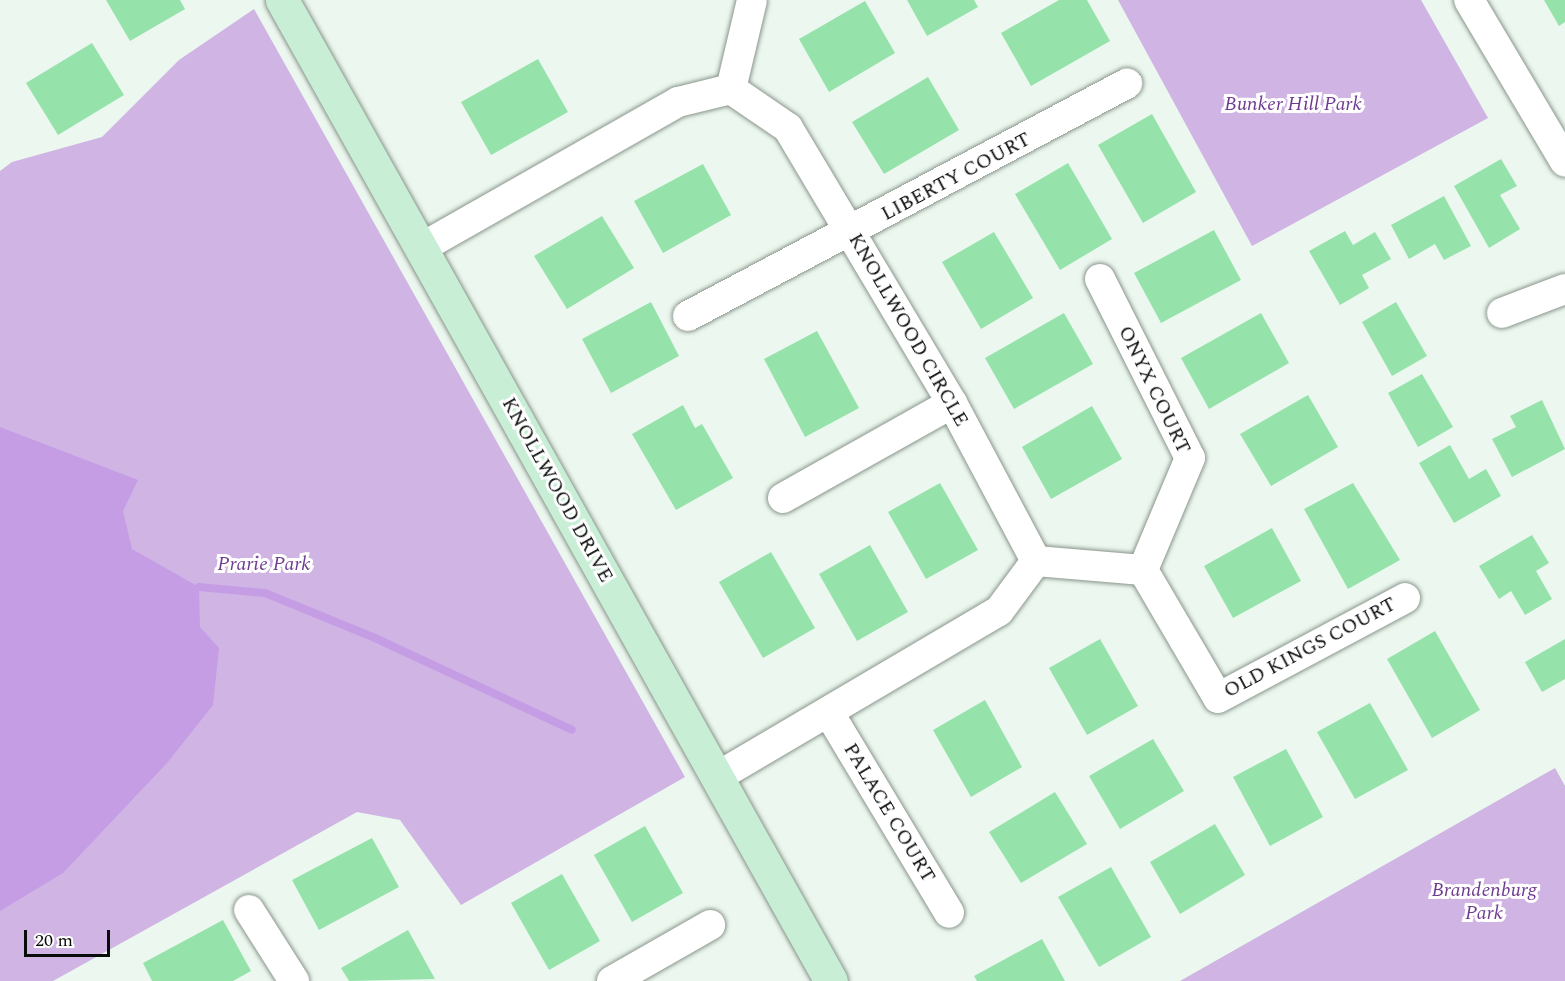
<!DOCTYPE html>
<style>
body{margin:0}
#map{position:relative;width:1565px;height:981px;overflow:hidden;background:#ecf8ef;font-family:Spectral,serif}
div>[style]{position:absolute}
.green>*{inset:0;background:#cfb4e4}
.water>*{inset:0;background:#c59de4}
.stream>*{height:8px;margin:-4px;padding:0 4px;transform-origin:4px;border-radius:4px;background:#c59de4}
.building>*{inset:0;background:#95e2ab}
.roads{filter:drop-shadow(0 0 2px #8a958c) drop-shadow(0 0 2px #8a958c)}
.street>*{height:30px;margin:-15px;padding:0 15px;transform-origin:15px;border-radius:15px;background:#fff}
.secondary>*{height:33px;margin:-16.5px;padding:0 16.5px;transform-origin:16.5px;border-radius:16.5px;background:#c8eed6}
span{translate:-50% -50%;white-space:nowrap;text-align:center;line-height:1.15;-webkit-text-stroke:6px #fff;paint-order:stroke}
.park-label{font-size:20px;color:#6f3c90;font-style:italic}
.street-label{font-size:20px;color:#090d0a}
.scale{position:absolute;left:24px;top:930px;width:86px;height:27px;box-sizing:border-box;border:3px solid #090d0a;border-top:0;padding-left:8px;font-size:18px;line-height:21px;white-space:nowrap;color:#090d0a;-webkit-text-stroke:4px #fff;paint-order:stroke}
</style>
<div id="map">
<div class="green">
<div style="clip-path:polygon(1118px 0,1421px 0,1488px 118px,1252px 246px)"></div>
<div style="clip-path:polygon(254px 9px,685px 777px,461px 905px,400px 820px,357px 812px,53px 981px,0 981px,0 171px,12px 162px,102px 137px,179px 60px)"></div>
<div style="clip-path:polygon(1555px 768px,1565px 786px,1565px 981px,1180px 981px)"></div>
</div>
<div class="water">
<div style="clip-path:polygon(0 427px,138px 480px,123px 511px,132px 549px,199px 587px,200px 627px,219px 648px,213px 705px,167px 763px,63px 873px,0 911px)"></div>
</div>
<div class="stream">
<div style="left:199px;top:587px;width:66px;rotate:5.2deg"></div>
<div style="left:265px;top:593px;width:119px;rotate:22.2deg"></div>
<div style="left:375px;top:638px;width:217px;rotate:25deg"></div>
</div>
<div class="building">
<div style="clip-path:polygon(106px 0,180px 0,185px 9px,130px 41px)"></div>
<div style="clip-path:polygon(907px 0,974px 0,978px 7px,927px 36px)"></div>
<div style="clip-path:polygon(1059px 0,1087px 0,1110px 41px,1031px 86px,1001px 33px)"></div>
<div style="clip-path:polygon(1544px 0,1565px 0,1565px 22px,1559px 26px)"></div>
<div style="clip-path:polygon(865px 1px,895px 53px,829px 92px,799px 39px)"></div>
<div style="clip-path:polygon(92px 43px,124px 95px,58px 135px,26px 83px)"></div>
<div style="clip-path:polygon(538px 59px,568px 112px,491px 155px,461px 102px)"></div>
<div style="clip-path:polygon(928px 77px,959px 130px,884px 174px,852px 122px)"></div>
<div style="clip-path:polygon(1152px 114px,1196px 192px,1143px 223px,1098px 145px)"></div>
<div style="clip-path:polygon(1501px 159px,1517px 186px,1500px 195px,1520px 229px,1489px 248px,1454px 186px)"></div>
<div style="clip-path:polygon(1068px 163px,1112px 239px,1060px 270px,1015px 194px)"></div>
<div style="clip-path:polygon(703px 164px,731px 215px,663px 253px,634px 201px)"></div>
<div style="clip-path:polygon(1444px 196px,1471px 246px,1444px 260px,1435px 244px,1409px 259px,1391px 225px)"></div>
<div style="clip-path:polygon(602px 216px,634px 268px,567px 309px,534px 256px)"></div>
<div style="clip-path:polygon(1214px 230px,1241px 280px,1161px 323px,1134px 273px)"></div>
<div style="clip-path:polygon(1345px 231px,1353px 245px,1375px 232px,1391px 259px,1362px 275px,1369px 288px,1340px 305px,1309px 251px)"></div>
<div style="clip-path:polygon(994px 232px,1033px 298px,981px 329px,942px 262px)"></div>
<div style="clip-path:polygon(651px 302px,679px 356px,611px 393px,582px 339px)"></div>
<div style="clip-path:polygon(1396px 302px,1427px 356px,1392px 376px,1362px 322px)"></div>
<div style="clip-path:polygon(1064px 313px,1093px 364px,1014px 409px,985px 358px)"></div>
<div style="clip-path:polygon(1261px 313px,1289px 363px,1209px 409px,1181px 358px)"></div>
<div style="clip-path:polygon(817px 331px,859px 408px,805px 437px,764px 359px)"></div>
<div style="clip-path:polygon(1422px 374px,1453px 427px,1418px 447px,1388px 393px)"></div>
<div style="clip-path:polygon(1308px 395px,1338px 447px,1271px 486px,1240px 434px)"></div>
<div style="clip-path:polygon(1542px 400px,1565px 449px,1512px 477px,1492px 439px,1516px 427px,1510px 416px)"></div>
<div style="clip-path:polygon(683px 405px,695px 428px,702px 424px,733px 478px,676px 510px,632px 434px)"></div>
<div style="clip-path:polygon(1092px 406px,1122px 459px,1051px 499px,1022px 447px)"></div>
<div style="clip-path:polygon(1450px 445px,1469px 479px,1486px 469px,1501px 496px,1454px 523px,1419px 463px)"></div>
<div style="clip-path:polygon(940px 483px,978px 550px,926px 579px,888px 512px)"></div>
<div style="clip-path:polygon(1353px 483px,1400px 560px,1348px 589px,1304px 509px)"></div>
<div style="clip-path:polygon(1272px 528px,1301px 581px,1233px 618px,1204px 566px)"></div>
<div style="clip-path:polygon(1532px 535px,1549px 563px,1536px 571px,1552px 599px,1525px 615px,1511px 591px,1499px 599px,1479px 566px)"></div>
<div style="clip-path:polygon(870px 545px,908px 612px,857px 641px,819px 574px)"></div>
<div style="clip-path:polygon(771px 552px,815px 628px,763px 658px,719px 582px)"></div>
<div style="clip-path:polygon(1435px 631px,1480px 710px,1432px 738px,1387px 659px)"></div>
<div style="clip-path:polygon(1100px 639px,1138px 706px,1087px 735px,1049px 668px)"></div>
<div style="clip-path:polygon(1565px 639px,1565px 679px,1542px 692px,1525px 662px)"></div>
<div style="clip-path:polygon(985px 700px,1022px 767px,971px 797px,933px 730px)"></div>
<div style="clip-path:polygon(1370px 703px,1408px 770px,1355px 799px,1317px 732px)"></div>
<div style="clip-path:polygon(1153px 739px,1184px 791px,1120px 829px,1089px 776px)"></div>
<div style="clip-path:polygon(1286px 749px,1323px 817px,1270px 846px,1233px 777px)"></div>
<div style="clip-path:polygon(1055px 792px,1087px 844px,1021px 883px,989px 832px)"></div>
<div style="clip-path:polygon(1215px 824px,1245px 875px,1180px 914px,1150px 862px)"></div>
<div style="clip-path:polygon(645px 826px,683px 893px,632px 922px,594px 855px)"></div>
<div style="clip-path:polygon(372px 838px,399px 887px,319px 930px,292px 880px)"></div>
<div style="clip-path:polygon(1111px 867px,1151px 937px,1099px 967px,1058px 897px)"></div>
<div style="clip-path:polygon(562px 874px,600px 941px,549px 970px,511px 903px)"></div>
<div style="clip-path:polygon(223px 920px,251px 971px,233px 981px,152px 981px,143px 963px)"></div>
<div style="clip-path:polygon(408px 930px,435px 979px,349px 981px,341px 968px)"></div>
<div style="clip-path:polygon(1042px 939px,1065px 981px,977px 981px,974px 976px)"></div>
</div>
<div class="roads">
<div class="street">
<div style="left:1469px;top:0;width:188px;rotate:59.3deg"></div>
<div style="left:731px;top:89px;width:91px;rotate:-76.7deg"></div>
<div style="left:421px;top:248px;width:296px;rotate:-29.6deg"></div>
<div style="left:678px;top:102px;width:55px;rotate:-13.8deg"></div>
<div style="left:731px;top:89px;width:69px;rotate:34.4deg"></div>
<div style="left:788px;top:128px;width:320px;rotate:59.2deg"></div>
<div style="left:952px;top:403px;width:179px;rotate:62deg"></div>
<div style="left:1100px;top:279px;width:200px;rotate:63.3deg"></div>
<div style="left:1190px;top:458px;width:121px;rotate:112.8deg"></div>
<div style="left:1502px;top:313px;width:67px;rotate:-20.9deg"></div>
<div style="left:688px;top:316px;width:497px;rotate:-27.9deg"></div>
<div style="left:783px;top:498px;width:194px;rotate:-29.3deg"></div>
<div style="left:1036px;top:561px;width:107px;rotate:4.8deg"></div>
<div style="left:1143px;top:570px;width:148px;rotate:59.6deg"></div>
<div style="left:1218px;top:698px;width:212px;rotate:-28.1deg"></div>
<div style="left:829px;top:713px;width:233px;rotate:59deg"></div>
<div style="left:717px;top:777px;width:327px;rotate:-30.5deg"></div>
<div style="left:999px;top:611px;width:62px;rotate:-53.5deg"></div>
<div style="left:249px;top:910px;width:84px;rotate:57.6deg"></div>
<div style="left:612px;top:981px;width:113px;rotate:-29.7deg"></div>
</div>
<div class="secondary">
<div style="left:282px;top:0;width:1124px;rotate:60.77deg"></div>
</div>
</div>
<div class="park-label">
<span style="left:1293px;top:104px">Bunker Hill Park</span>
<span style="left:264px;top:564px">Prarie Park</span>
<span style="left:1484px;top:902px">Brandenburg<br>Park</span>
</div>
<div class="street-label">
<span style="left:956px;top:177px;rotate:-28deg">LIBERTY COURT</span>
<span style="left:908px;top:330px;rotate:60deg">KNOLLWOOD CIRCLE</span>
<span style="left:1154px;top:390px;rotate:64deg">ONYX COURT</span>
<span style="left:557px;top:490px;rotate:61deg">KNOLLWOOD DRIVE</span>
<span style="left:1310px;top:648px;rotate:-28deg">OLD KINGS COURT</span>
<span style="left:889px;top:813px;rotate:59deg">PALACE COURT</span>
</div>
<div class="scale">20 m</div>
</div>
